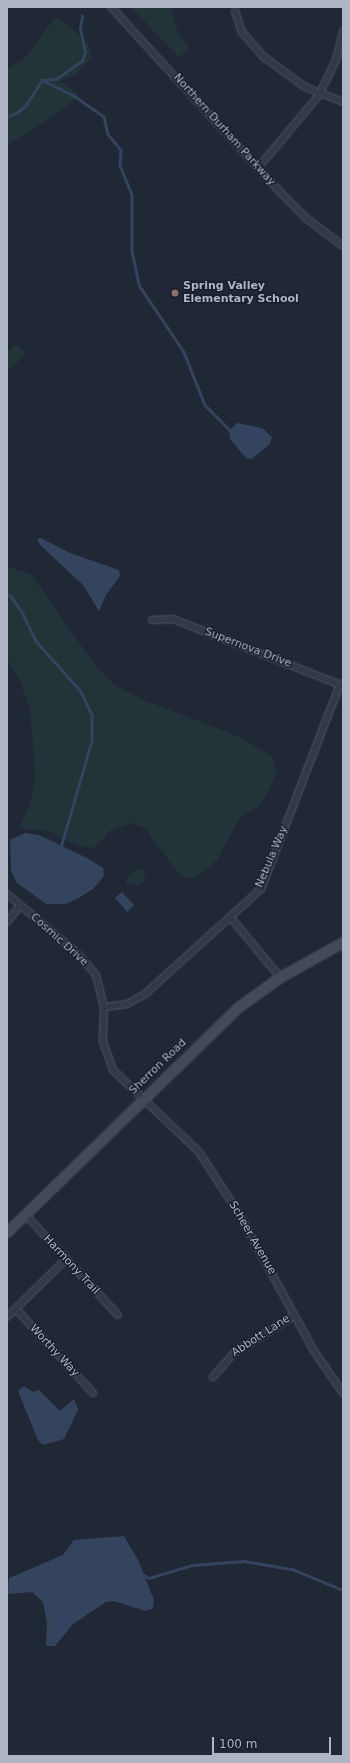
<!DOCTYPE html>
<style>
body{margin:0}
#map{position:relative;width:350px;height:1763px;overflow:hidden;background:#202836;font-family:"DejaVu Sans",sans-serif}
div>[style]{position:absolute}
.green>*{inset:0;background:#223437}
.water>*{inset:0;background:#34435e}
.stream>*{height:2.5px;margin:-1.25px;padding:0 1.25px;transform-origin:1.25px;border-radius:1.25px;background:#34435e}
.roads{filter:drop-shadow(0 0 1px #4e5562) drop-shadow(0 0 1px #4e5562)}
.minor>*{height:6px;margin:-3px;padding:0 3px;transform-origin:3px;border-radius:3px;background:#333a47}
.secondary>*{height:9px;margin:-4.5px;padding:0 4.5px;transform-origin:4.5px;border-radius:4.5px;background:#42495a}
.dots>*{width:11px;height:11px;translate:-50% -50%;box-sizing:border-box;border:2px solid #191f2b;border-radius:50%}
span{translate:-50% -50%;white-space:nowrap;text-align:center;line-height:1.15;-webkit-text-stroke:3px #191f2b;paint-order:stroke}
.street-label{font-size:11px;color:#aeb5c4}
.poi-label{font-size:11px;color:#aeb5c4;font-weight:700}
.left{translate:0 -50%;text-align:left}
.frame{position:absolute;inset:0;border:8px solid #aeb5c4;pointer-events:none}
.scale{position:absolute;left:212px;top:1737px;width:119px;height:18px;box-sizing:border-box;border:2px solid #aeb5c4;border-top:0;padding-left:5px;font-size:12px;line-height:14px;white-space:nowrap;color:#aeb5c4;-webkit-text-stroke:3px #191f2b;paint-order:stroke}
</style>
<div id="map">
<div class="green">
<div style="clip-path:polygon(131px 7px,173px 7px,171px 10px,177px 30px,189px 47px,179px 58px)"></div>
<div style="clip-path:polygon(55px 17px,74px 30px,88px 44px,92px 56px,76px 75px,60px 81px,79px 95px,54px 116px,7px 145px,7px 69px,25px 58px)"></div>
<div style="clip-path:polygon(16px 344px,26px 354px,7px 372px,7px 353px)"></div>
<div style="clip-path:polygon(7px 567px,31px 574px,97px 668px,114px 685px,144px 700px,240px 737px,271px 756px,277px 771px,269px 790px,258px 807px,241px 816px,217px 860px,196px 878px,186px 878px,175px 869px,145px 828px,132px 823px,109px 831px,100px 843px,92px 848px,77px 846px,49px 831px,19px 829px,29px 806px,35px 782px,34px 758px,30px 710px,22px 685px,7px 659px)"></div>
<div style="clip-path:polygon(141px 869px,145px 872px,144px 882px,136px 886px,126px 883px,126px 880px,133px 873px)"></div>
</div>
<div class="water">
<div style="clip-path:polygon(237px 423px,262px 428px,272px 437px,270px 444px,252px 459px,246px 458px,230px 439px,229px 431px)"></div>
<div style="clip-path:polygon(41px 538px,70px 553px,119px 570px,120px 576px,106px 595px,99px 611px,83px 585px,40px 545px,37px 539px)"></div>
<div style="clip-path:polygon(25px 833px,39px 835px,87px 858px,103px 868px,104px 876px,93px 889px,77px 899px,65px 904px,46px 904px,16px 882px,11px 871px,10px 840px)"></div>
<div style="clip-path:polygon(122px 892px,134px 905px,127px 912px,115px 898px)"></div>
<div style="clip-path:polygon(24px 1386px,33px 1392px,39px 1390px,60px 1411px,74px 1399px,78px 1410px,64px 1439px,43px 1445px,38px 1440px,18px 1391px)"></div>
<div style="clip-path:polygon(124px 1536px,138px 1560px,154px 1600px,153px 1609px,145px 1611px,114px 1601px,106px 1602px,73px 1624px,55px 1646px,46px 1646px,47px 1623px,43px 1602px,32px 1592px,8px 1594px,9px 1578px,63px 1555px,74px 1540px)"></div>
</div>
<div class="stream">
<div style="left:42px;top:80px;width:34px;rotate:26deg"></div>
<div style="left:73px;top:95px;width:38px;rotate:35deg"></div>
<div style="left:104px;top:117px;width:17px;rotate:77deg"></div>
<div style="left:108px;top:134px;width:21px;rotate:51deg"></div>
<div style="left:121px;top:150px;width:15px;rotate:94deg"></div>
<div style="left:120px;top:165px;width:32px;rotate:68deg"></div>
<div style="left:132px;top:195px;width:56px;rotate:90deg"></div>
<div style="left:132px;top:251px;width:35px;rotate:78deg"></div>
<div style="left:139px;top:285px;width:81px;rotate:56.1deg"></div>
<div style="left:184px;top:352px;width:57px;rotate:68.4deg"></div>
<div style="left:205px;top:405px;width:37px;rotate:45deg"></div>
<div style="left:7px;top:117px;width:12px;rotate:-24deg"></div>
<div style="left:18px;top:112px;width:11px;rotate:-41deg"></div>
<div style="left:26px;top:105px;width:30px;rotate:-57deg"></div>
<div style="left:42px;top:80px;width:14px;rotate:-4deg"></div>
<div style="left:56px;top:79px;width:32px;rotate:-35deg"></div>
<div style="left:82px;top:61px;width:9px;rotate:-72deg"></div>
<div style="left:85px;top:52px;width:24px;rotate:-102deg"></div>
<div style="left:80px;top:29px;width:13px;rotate:-81deg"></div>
<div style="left:7px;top:595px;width:4px;rotate:14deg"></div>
<div style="left:11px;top:596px;width:22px;rotate:56deg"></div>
<div style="left:23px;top:614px;width:30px;rotate:64deg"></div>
<div style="left:36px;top:641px;width:66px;rotate:48.1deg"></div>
<div style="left:80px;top:690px;width:28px;rotate:64deg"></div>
<div style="left:92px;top:715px;width:26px;rotate:90deg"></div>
<div style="left:92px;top:741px;width:111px;rotate:106.2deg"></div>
<div style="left:140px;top:1573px;width:10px;rotate:29deg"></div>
<div style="left:149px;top:1578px;width:45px;rotate:-16.8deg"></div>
<div style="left:192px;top:1565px;width:52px;rotate:-4.4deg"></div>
<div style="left:244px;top:1561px;width:49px;rotate:9.5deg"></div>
<div style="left:292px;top:1569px;width:55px;rotate:22.4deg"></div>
</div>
<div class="roads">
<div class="minor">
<div style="left:111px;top:7px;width:253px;rotate:47.6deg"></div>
<div style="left:282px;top:194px;width:34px;rotate:45deg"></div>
<div style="left:306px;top:218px;width:46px;rotate:37.1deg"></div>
<div style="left:235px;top:11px;width:22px;rotate:72deg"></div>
<div style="left:242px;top:32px;width:33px;rotate:49deg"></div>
<div style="left:264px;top:57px;width:51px;rotate:36.2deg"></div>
<div style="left:305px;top:87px;width:41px;rotate:21.5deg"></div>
<div style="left:258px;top:168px;width:95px;rotate:-50.1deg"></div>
<div style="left:319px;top:95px;width:39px;rotate:-64deg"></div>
<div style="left:336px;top:60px;width:30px;rotate:-76deg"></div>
<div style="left:152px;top:620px;width:21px;rotate:-3deg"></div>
<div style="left:173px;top:619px;width:183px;rotate:21.5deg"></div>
<div style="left:7px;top:894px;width:92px;rotate:40.1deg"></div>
<div style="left:77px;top:953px;width:29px;rotate:49deg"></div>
<div style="left:96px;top:975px;width:33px;rotate:76deg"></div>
<div style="left:104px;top:1007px;width:35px;rotate:92deg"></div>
<div style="left:103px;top:1042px;width:30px;rotate:70deg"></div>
<div style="left:113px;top:1070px;width:119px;rotate:43.6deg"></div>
<div style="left:199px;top:1152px;width:72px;rotate:57deg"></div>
<div style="left:238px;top:1212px;width:158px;rotate:61.3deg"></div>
<div style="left:314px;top:1351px;width:51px;rotate:55.4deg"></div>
<div style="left:231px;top:918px;width:77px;rotate:50.3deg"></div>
<div style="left:7px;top:922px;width:21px;rotate:-51deg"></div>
<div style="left:104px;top:1007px;width:23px;rotate:-7deg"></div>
<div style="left:127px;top:1004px;width:21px;rotate:-29deg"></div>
<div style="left:145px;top:994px;width:156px;rotate:-42.2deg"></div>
<div style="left:261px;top:889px;width:220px;rotate:-68.9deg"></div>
<div style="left:25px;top:1214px;width:137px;rotate:47.4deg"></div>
<div style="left:16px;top:1309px;width:114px;rotate:47.5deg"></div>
<div style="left:7px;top:1317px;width:83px;rotate:-44.5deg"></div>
<div style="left:213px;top:1377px;width:33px;rotate:-49deg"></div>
<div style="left:235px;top:1352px;width:70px;rotate:-31.7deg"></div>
</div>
<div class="secondary">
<div style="left:7px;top:1232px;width:321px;rotate:-44.2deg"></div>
<div style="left:237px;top:1008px;width:53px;rotate:-35.8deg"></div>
<div style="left:280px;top:977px;width:72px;rotate:-29.1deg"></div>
</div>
</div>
<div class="dots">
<div style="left:175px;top:293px;background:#8d6e63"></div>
</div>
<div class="street-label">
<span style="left:224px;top:130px;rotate:48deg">Northern Durham Parkway</span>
<span style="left:248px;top:648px;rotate:21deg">Supernova Drive</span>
<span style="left:272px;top:857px;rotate:-67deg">Nebula Way</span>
<span style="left:59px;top:940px;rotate:42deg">Cosmic Drive</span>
<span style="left:158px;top:1067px;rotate:-44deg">Sherron Road</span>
<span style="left:252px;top:1238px;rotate:60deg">Scheer Avenue</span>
<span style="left:71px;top:1265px;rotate:47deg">Harmony Trail</span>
<span style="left:261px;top:1336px;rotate:-33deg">Abbott Lane</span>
<span style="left:54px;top:1351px;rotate:47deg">Worthy Way</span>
</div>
<div class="poi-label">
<span class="left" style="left:183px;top:293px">Spring Valley<br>Elementary School</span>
</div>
<div class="frame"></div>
<div class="scale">100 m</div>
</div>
